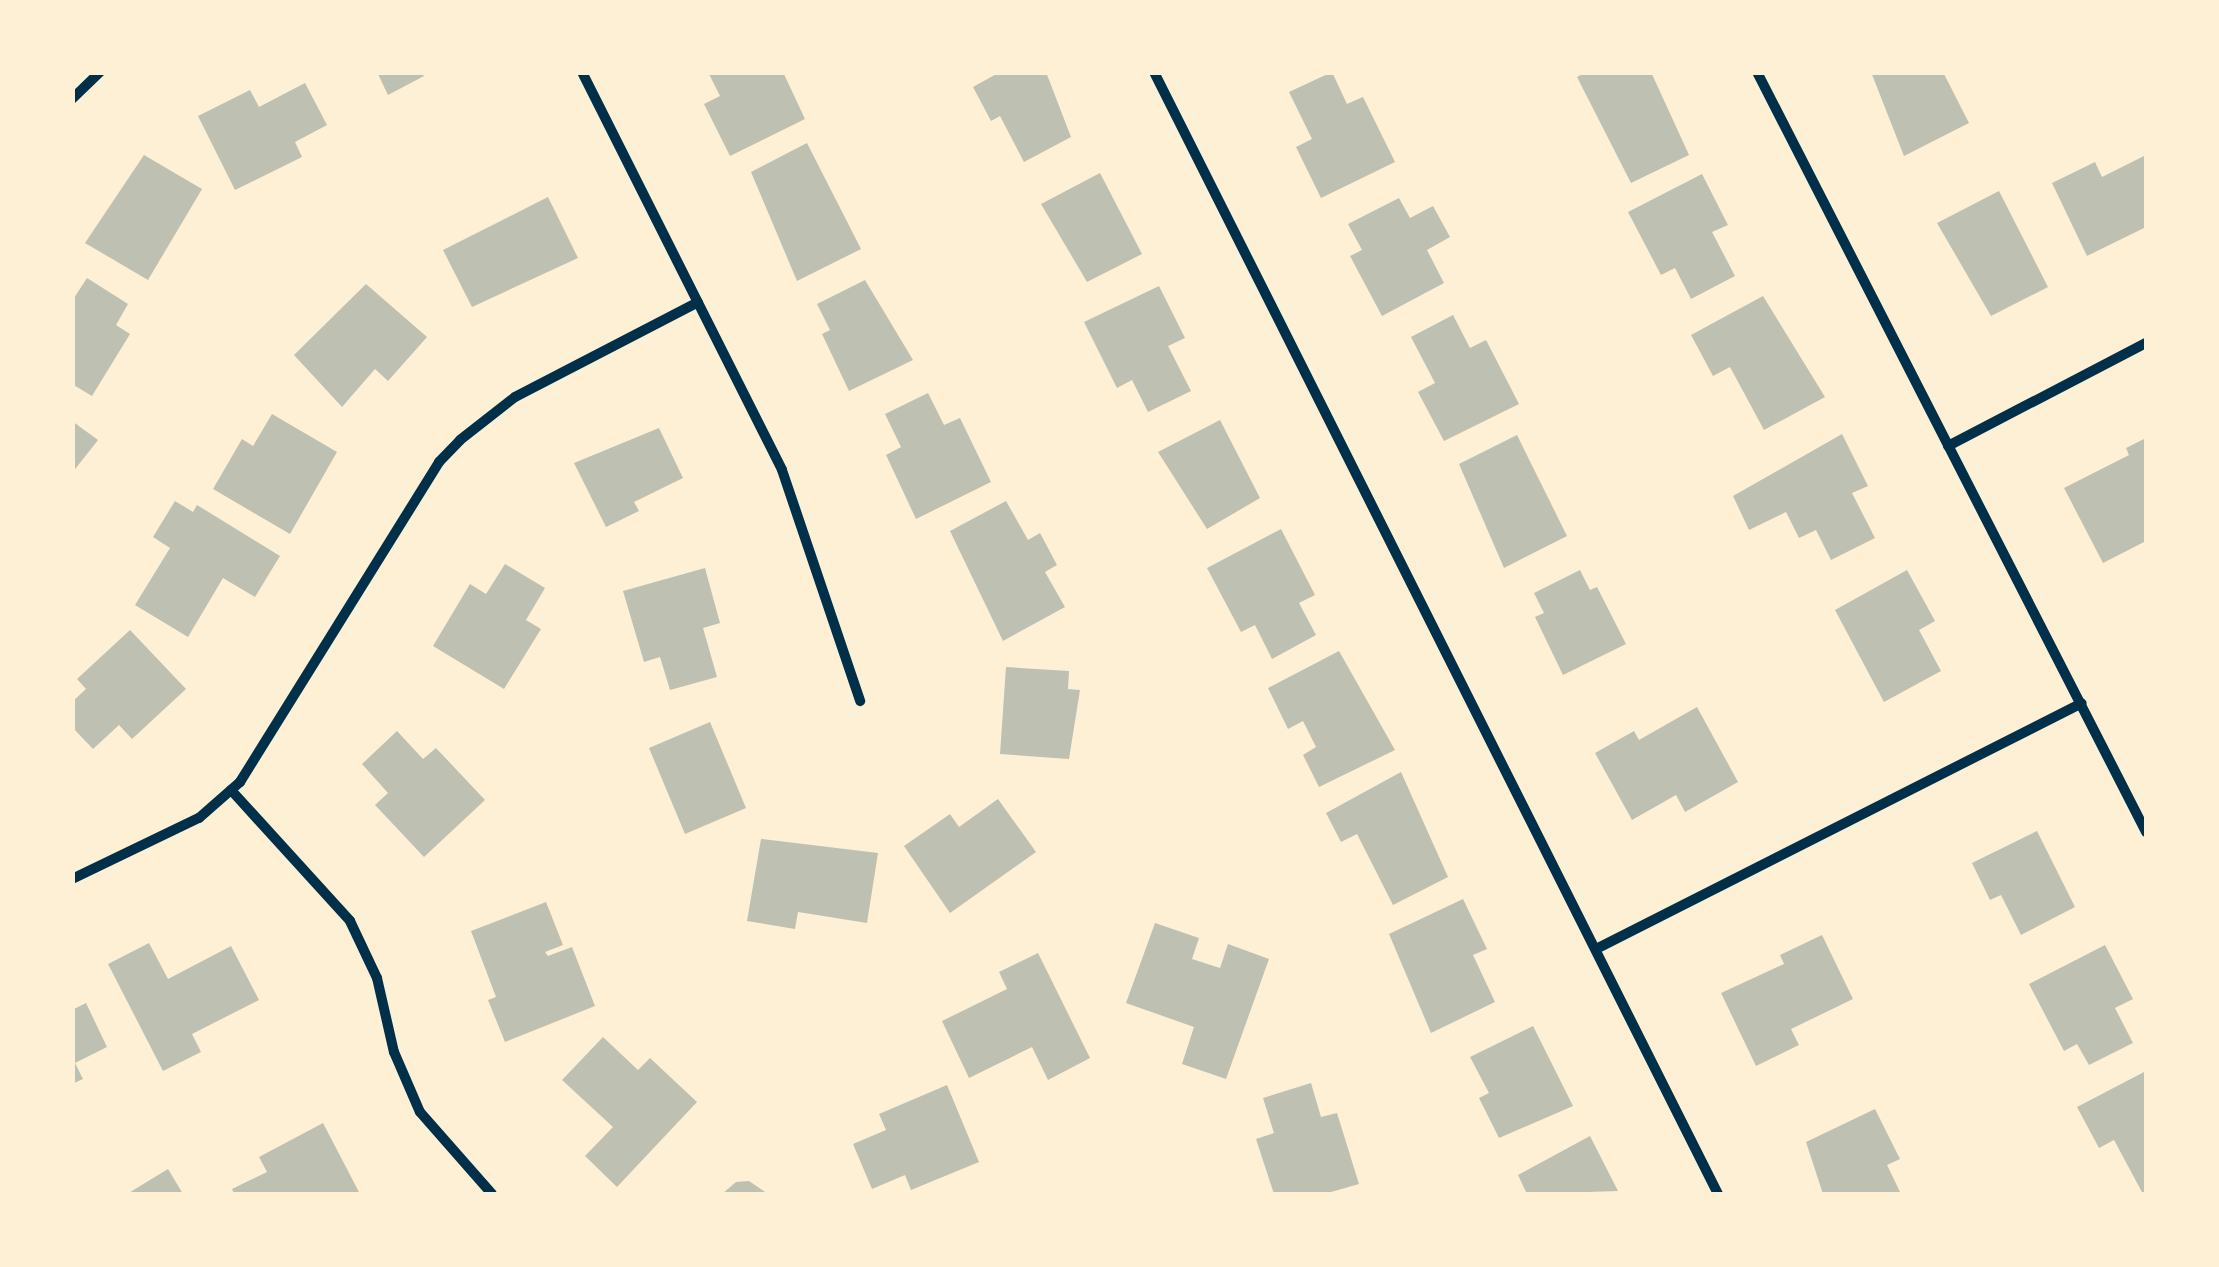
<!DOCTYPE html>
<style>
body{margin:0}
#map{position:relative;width:2219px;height:1267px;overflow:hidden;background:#fdf0d5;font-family:Montserrat,sans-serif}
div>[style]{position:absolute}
.building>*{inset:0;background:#bec0b2}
.minor>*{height:10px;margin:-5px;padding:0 5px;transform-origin:5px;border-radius:5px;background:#003049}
span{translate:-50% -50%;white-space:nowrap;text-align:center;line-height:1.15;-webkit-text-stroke:8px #fdf0d5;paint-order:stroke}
.frame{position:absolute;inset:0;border:75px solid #fdf0d5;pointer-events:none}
</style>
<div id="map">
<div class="building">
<div style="clip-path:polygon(377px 72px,421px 72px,424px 76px,388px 95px)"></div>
<div style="clip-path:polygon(708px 72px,783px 72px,805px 119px,730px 156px,704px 104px,720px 96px)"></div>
<div style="clip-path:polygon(1000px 72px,1046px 72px,1071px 137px,1024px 162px,1000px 116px,991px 121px,973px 87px)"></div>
<div style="clip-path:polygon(1332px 72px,1347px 104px,1363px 97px,1395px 162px,1321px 198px,1296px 147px,1312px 139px,1289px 92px)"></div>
<div style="clip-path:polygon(1586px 72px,1651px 72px,1689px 155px,1631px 183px,1577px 77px)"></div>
<div style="clip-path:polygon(1871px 72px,1943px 72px,1969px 123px,1904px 156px)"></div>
<div style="clip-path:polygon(305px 83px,327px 125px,295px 142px,302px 157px,235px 190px,198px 116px,250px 90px,259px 107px)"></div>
<div style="clip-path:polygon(807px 143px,861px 249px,797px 281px,751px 172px)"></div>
<div style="clip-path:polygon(144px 155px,202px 189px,148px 280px,85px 243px)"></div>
<div style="clip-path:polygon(2146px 155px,2146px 227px,2087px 256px,2052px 183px,2095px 162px,2102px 177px)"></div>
<div style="clip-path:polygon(1100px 173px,1142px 254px,1087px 282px,1041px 204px)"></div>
<div style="clip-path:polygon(1702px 174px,1728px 225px,1712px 232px,1735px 276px,1691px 299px,1675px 268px,1661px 275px,1628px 212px)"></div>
<div style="clip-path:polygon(1999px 191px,2048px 287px,1991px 316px,1937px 223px)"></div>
<div style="clip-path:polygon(548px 197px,578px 258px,472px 307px,443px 250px)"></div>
<div style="clip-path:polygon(1399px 198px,1410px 218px,1433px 206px,1450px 237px,1427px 250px,1444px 283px,1382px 316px,1350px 256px,1362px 250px,1348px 224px)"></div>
<div style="clip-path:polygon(87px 278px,128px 304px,116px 325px,130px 334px,92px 396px,72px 384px,72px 301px)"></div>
<div style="clip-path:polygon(865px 280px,913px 360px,849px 391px,822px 334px,830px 330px,817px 304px)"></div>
<div style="clip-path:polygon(366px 284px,427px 337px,388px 381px,375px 369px,342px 407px,294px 355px)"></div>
<div style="clip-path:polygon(1159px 286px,1185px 338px,1168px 346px,1191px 391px,1148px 412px,1132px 380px,1117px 388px,1084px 322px)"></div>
<div style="clip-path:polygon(1763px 296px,1825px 397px,1764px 430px,1730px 367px,1713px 376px,1691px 335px)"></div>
<div style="clip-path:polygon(1453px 315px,1470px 348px,1486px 340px,1519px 404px,1444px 441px,1418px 392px,1435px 383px,1411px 337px)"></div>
<div style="clip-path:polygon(928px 393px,944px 425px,960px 418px,991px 482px,916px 519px,886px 455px,901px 447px,885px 414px)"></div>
<div style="clip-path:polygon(272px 414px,337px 452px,290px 534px,213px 489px,242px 439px,253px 446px)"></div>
<div style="clip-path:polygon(1220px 420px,1260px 498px,1207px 529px,1158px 452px)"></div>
<div style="clip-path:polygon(72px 421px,98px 440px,72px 473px)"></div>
<div style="clip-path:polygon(659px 428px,683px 478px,634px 502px,639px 511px,606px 527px,574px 463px)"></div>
<div style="clip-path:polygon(1842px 434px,1868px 486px,1852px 493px,1875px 538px,1831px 560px,1816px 530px,1799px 538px,1786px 512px,1749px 530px,1733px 496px)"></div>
<div style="clip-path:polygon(1517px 435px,1567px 536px,1504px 568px,1459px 464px)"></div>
<div style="clip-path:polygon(2146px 438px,2146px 541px,2103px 563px,2064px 488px,2129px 455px,2126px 448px)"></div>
<div style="clip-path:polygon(175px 501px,193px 512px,197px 505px,280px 556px,255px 597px,223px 578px,188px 637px,135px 605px,170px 548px,153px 537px)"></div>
<div style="clip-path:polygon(1006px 501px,1028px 540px,1040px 533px,1057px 565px,1045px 572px,1065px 607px,1003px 641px,950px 531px)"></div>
<div style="clip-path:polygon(1281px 529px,1315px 595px,1299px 603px,1316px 635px,1272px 659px,1255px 625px,1241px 632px,1207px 568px)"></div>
<div style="clip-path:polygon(505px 564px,545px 588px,526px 620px,541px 629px,504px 689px,433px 646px,470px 584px,486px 594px)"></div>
<div style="clip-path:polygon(705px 568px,720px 623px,703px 628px,717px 677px,670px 690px,660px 657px,644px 662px,623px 591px)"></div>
<div style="clip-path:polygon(1580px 570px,1590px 590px,1597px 587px,1626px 644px,1563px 675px,1535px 617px,1544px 613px,1534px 593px)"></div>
<div style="clip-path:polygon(1907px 570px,1935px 621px,1919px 630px,1941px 671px,1884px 702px,1835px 610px)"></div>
<div style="clip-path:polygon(130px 630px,186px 689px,132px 739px,119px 725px,93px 749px,72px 727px,72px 702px,86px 689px,77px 679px)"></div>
<div style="clip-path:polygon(1339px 651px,1395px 750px,1319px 787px,1303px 755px,1316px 747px,1303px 721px,1288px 729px,1268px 688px)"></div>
<div style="clip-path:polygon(1006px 667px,1069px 671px,1068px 689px,1080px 690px,1069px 759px,1000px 754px)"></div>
<div style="clip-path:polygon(1697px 707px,1738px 782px,1685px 812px,1676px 795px,1632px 820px,1595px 753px,1634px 731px,1639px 740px)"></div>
<div style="clip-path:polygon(710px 722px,746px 808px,685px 834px,649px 748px)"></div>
<div style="clip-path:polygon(397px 731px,423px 759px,436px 748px,485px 800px,424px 857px,375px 805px,388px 793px,362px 764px)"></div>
<div style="clip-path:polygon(1401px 772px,1448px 877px,1393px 905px,1357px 834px,1341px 842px,1326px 813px)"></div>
<div style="clip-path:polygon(998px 799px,1036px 852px,950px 913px,904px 846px,950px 814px,959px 827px)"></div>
<div style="clip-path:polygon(2037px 831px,2075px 907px,2021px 935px,2001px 895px,1990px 900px,1972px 863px)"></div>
<div style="clip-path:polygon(761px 839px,878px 853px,867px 923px,798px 912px,795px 929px,747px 921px)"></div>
<div style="clip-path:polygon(1463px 899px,1487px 949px,1473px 955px,1495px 1002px,1431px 1033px,1389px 934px)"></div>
<div style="clip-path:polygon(546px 902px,563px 945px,545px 952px,548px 956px,572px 947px,595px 1006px,505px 1042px,488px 1000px,496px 997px,471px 931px)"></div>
<div style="clip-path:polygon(1155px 923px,1199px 938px,1192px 959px,1220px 968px,1228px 944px,1269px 959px,1226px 1079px,1182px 1064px,1194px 1027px,1126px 1003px)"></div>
<div style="clip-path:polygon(1822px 935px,1853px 999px,1791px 1029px,1799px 1045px,1756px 1066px,1721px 993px,1784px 964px,1780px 955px)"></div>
<div style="clip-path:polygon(149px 943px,168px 979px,231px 946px,259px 1000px,192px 1034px,201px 1052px,163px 1071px,108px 964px)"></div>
<div style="clip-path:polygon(2105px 945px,2133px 999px,2115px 1008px,2133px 1043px,2089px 1065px,2077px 1044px,2064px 1051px,2029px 984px)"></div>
<div style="clip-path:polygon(1038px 953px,1090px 1058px,1048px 1080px,1032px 1047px,969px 1078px,942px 1021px,1007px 989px,999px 972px)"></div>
<div style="clip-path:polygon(86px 1003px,107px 1047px,75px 1063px,83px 1079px,72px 1084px,72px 1010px)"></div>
<div style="clip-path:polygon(1533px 1026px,1573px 1106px,1499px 1138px,1479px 1098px,1489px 1093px,1470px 1057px)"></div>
<div style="clip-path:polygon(603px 1037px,638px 1070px,650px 1058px,697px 1102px,617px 1187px,585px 1156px,613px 1127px,562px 1080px)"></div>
<div style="clip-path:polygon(2146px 1071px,2146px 1192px,2143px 1194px,2114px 1140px,2099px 1148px,2077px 1107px)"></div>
<div style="clip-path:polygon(1311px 1083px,1321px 1117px,1337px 1113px,1359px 1184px,1324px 1194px,1274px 1194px,1256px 1139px,1274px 1133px,1263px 1098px)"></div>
<div style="clip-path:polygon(947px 1085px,979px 1162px,911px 1190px,905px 1175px,872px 1189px,853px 1144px,886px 1130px,879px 1114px)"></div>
<div style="clip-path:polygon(1875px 1109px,1900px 1159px,1887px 1165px,1901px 1194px,1823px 1194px,1806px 1142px)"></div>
<div style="clip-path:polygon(323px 1123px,360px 1194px,234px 1194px,232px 1189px,267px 1172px,259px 1157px)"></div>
<div style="clip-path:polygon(1590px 1136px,1618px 1191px,1527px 1194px,1518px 1175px)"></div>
<div style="clip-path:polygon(168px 1169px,183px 1194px,127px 1194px)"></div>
<div style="clip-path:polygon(749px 1181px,768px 1194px,722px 1194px,736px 1182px)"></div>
</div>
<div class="minor">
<div style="left:582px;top:72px;width:445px;rotate:63.3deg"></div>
<div style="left:782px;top:470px;width:244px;rotate:71.3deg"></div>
<div style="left:1154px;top:72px;width:1256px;rotate:63.31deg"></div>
<div style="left:1757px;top:72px;width:854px;rotate:62.89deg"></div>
<div style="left:72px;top:99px;width:39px;rotate:-44deg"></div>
<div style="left:1948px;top:446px;width:223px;rotate:-27.5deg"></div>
<div style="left:231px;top:790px;width:177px;rotate:47.7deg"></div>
<div style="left:350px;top:921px;width:63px;rotate:64.7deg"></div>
<div style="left:377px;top:978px;width:76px;rotate:77.1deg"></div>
<div style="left:394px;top:1052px;width:65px;rotate:66.6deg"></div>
<div style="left:420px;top:1112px;width:109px;rotate:48.7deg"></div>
<div style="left:72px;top:879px;width:141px;rotate:-25.7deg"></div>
<div style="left:199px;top:818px;width:55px;rotate:-41.3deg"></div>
<div style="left:240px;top:782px;width:377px;rotate:-58.1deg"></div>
<div style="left:439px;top:462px;width:30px;rotate:-46deg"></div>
<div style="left:460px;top:440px;width:70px;rotate:-38deg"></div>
<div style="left:515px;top:397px;width:206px;rotate:-27.4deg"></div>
<div style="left:1598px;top:948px;width:542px;rotate:-26.85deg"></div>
</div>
<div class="frame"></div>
</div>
